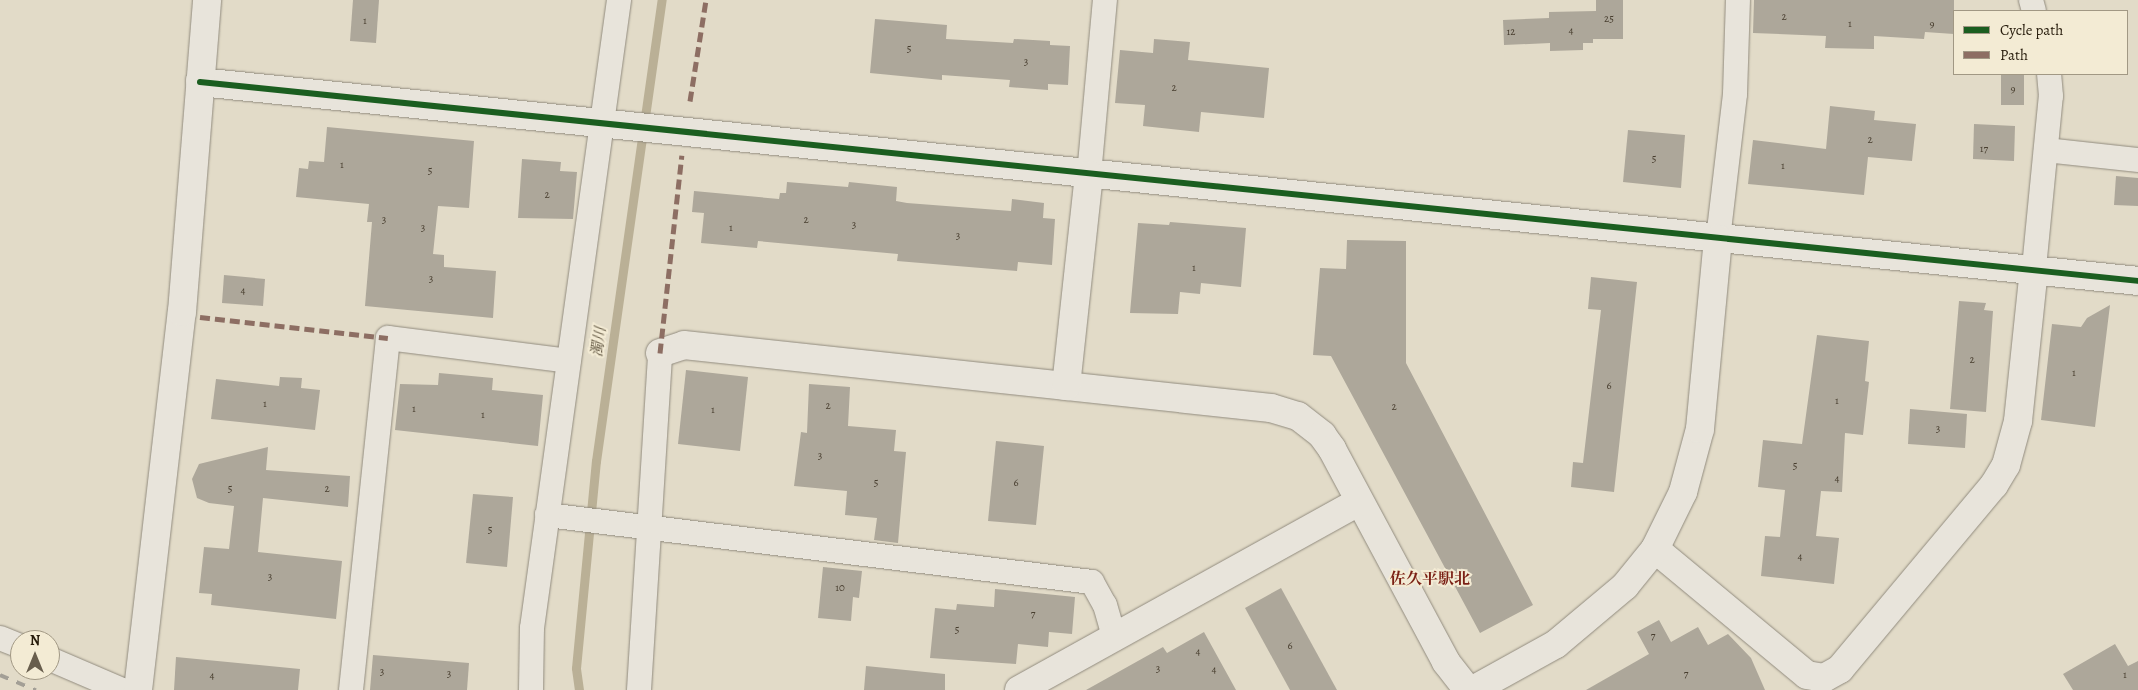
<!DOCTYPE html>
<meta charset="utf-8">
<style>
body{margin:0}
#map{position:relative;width:2138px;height:690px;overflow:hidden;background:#e2dbc8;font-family:Alegreya,"Noto Serif JP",serif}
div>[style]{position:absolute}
.stream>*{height:9px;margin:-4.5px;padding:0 4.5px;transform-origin:4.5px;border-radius:4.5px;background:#bab096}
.building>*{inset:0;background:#ada79a}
.roads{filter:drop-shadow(0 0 1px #918b7e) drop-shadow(0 0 1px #918b7e)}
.minor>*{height:24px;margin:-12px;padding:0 12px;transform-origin:12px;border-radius:12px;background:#e8e4db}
.tertiary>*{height:28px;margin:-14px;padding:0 14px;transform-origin:14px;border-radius:14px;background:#e8e4db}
.rail>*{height:4px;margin-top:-2px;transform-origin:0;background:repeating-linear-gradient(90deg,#a39f96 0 9px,transparent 0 18px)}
.quiet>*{height:5px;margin-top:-2.5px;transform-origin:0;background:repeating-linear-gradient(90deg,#8d6e63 0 10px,transparent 0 15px)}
.cycleway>*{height:6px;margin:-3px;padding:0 3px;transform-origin:3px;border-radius:3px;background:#1b5e20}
span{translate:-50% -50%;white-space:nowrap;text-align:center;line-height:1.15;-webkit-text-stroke:4px #f3ebd4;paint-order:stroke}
.number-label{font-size:11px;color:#483e2f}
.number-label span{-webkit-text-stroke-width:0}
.water-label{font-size:15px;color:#5a4f3a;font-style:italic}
.quarter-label{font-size:16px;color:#7a1f14;font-weight:700}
.legend{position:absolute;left:1953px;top:10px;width:175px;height:65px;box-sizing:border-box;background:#f3ebd4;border:1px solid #a19884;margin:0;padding:6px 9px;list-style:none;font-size:15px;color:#261b0b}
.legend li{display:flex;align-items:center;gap:10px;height:25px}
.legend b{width:25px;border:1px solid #a19884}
.north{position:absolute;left:10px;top:630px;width:50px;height:50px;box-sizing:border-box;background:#f3ebd4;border:1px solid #a19884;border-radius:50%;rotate:0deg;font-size:14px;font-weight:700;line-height:20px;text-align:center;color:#261b0b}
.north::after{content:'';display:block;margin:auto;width:18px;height:22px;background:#685e4d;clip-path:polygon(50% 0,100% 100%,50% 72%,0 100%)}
</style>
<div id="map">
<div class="stream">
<div style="left:579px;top:690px;width:22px;rotate:-98deg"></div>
<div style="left:576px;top:668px;width:208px;rotate:-84.5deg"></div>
<div style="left:596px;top:461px;width:466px;rotate:-81.9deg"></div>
</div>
<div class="building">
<div style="clip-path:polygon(353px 0,379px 0,376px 43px,350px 41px)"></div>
<div style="clip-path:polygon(1596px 0,1623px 0,1623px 39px,1593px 39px,1593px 43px,1583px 43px,1583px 50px,1550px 51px,1550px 43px,1504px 45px,1503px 20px,1549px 18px,1549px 12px,1596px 11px)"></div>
<div style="clip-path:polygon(1754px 0,1954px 0,1954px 34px,1925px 32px,1924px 39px,1874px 36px,1874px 49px,1825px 48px,1826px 36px,1753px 33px)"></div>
<div style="clip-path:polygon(875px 19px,947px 25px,946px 39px,1013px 43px,1014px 39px,1050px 41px,1050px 45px,1070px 46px,1068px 85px,1048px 84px,1048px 90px,1009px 87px,1010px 80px,942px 75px,942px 80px,870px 73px)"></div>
<div style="clip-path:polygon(1154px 39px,1190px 42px,1188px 60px,1269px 68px,1264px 118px,1201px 112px,1199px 132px,1143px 126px,1145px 105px,1115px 103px,1120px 50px,1153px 53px)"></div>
<div style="clip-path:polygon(2001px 74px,2024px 74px,2024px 105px,2001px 105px)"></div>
<div style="clip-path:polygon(1830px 106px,1875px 111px,1874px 120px,1916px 124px,1912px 161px,1868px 157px,1864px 195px,1748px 184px,1753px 140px,1826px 149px)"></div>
<div style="clip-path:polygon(1974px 124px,2015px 126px,2014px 161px,1973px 159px)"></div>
<div style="clip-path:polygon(327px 127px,474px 141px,469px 208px,438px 206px,433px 254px,444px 255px,444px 267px,496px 271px,493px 318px,365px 306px,372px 222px,367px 222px,369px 204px,296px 197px,299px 168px,308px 169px,309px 161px,324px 162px)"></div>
<div style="clip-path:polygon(1628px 130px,1685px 135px,1681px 188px,1623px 182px)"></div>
<div style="clip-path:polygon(522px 159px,561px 162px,560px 171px,577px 172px,573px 219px,518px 218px)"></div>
<div style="clip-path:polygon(2116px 176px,2138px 178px,2138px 206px,2114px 205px)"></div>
<div style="clip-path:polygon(787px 182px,848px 187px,849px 182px,897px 187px,896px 201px,907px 203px,1011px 211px,1012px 199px,1044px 203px,1043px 218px,1055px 219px,1052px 265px,1018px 262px,1017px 271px,897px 261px,898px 254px,832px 248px,758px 241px,757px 248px,701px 243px,704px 213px,692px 212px,694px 191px,779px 199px,780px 193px,786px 193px)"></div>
<div style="clip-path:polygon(1170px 222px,1246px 228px,1241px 287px,1201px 283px,1200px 294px,1180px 292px,1178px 314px,1130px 313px,1138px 223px,1169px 225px)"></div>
<div style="clip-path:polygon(1347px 240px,1406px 241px,1406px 363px,1533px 605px,1480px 633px,1331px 356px,1313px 355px,1320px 268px,1346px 269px)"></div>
<div style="clip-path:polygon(224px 275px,265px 279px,263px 306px,222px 303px)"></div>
<div style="clip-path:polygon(1591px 277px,1637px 282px,1614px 492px,1571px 487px,1573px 462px,1583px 463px,1601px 310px,1588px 309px)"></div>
<div style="clip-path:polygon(1959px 301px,1986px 303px,1984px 310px,1993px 311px,1986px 412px,1950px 409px)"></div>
<div style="clip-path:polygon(2110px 305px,2095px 427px,2041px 420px,2052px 324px,2081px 327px,2087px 318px)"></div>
<div style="clip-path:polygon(1817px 335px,1869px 341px,1865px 381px,1869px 382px,1863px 435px,1845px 433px,1842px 492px,1821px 491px,1816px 536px,1839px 538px,1834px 584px,1761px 576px,1765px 536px,1780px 537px,1785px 490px,1758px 487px,1763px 440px,1802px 444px)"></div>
<div style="clip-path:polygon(686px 370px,748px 377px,740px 451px,678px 444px)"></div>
<div style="clip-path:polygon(439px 373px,493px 378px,492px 390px,543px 395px,538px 446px,395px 430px,400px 384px,438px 385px)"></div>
<div style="clip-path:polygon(280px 377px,302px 378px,301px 388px,320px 390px,315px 430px,211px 419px,216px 379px,279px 386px)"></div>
<div style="clip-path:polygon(809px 384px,850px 387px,848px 426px,896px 430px,894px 451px,906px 452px,898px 543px,874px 540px,877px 518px,845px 515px,847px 491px,794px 486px,801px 432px,807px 433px)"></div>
<div style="clip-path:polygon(1910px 409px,1967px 414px,1965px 448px,1908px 444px)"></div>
<div style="clip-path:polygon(996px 441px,1044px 446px,1036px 525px,988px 521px)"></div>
<div style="clip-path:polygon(268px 447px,266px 470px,350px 476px,348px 507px,263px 498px,258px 552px,342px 561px,336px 619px,211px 605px,212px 594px,199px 593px,204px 547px,229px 549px,234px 506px,209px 503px,197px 498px,192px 479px,199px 464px)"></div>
<div style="clip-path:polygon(473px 494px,513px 497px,507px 567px,466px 563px)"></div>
<div style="clip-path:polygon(823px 567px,862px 571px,859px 598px,853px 597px,851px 621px,818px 618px)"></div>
<div style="clip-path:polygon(1281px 588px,1337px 690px,1290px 690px,1245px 608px)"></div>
<div style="clip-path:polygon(995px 589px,1075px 597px,1072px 634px,1049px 632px,1048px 647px,1018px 644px,1016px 664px,930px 658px,935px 608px,956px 610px,957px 604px,994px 607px)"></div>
<div style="clip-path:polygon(1659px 620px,1671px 642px,1698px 627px,1708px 645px,1728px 634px,1751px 658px,1765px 690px,1586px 690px,1649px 654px,1637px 632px)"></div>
<div style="clip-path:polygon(1204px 632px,1236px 690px,1086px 690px,1163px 647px,1167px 653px)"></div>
<div style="clip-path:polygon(2115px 644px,2128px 666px,2138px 661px,2138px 690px,2073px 690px,2063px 674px)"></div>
<div style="clip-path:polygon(373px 655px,469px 663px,467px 690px,370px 690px)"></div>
<div style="clip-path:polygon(176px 657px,300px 669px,298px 690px,174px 690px)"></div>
<div style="clip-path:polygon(866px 666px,945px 674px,945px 690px,864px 690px)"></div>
</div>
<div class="roads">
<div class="minor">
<div style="left:2031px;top:0;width:11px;rotate:75deg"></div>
<div style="left:2046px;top:150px;width:93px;rotate:6.2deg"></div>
<div style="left:1089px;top:175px;width:176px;rotate:-84.8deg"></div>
<div style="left:1718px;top:239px;width:146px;rotate:-83.3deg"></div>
<div style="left:1735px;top:94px;width:94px;rotate:-88.2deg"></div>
<div style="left:2034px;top:268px;width:173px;rotate:-84.4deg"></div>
<div style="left:2051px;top:96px;width:22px;rotate:-95deg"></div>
<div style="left:547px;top:515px;width:549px;rotate:7.01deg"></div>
<div style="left:1092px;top:582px;width:26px;rotate:61deg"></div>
<div style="left:1105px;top:605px;width:32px;rotate:74deg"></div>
<div style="left:0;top:638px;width:22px;rotate:22deg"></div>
<div style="left:50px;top:659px;width:78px;rotate:23.3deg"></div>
<div style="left:351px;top:690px;width:354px;rotate:-84deg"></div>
<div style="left:388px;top:338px;width:182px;rotate:7.2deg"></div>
<div style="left:531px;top:690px;width:62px;rotate:-89.1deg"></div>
<div style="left:532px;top:628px;width:634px;rotate:-82.11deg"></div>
<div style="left:639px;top:690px;width:338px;rotate:-86.4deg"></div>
</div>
<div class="tertiary">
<div style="left:200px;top:82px;width:1948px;rotate:5.86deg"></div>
<div style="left:660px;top:353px;width:25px;rotate:-18deg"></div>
<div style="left:684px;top:345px;width:590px;rotate:6.13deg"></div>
<div style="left:1271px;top:408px;width:28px;rotate:17deg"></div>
<div style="left:1298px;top:416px;width:31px;rotate:38deg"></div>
<div style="left:1322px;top:435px;width:17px;rotate:54deg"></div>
<div style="left:1332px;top:449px;width:242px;rotate:61.8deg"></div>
<div style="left:1446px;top:662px;width:36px;rotate:52deg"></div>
<div style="left:1066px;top:386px;width:212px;rotate:-83.8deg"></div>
<div style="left:1655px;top:549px;width:197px;rotate:39.7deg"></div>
<div style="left:1807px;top:675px;width:17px;rotate:10deg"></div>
<div style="left:1824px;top:678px;width:18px;rotate:-29deg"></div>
<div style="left:1840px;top:669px;width:240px;rotate:-50.1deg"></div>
<div style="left:1994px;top:485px;width:23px;rotate:-59deg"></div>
<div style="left:2006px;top:465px;width:46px;rotate:-74.7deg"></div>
<div style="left:2018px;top:421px;width:154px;rotate:-84deg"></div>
<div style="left:138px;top:690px;width:381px;rotate:-83.4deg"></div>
<div style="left:182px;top:312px;width:313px;rotate:-85.4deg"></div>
<div style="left:1019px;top:690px;width:388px;rotate:-29deg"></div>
<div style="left:1473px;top:690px;width:95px;rotate:-29deg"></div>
<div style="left:1556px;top:644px;width:90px;rotate:-40deg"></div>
<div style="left:1625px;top:586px;width:48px;rotate:-51deg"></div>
<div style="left:1655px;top:549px;width:64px;rotate:-63.8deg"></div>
<div style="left:1683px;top:492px;width:65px;rotate:-74.9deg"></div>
<div style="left:1700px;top:429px;width:191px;rotate:-84.6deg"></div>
</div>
</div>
<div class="rail">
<div style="left:0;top:675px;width:39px;rotate:23deg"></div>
</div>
<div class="quiet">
<div style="left:690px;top:101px;width:102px;rotate:-81deg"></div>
<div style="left:200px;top:317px;width:189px;rotate:6.4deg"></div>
<div style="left:660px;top:353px;width:199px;rotate:-83.7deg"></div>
</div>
<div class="cycleway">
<div style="left:200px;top:82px;width:1948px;rotate:5.86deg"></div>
</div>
<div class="number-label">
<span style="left:1784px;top:17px">2</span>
<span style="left:1609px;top:19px">25</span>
<span style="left:365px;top:21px">1</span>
<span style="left:1850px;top:24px">1</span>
<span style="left:1932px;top:24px">9</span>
<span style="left:1571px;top:31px">4</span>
<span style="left:1511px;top:32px">12</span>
<span style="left:909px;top:49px">5</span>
<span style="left:1026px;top:62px">3</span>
<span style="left:1174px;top:88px">2</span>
<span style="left:2013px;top:89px">9</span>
<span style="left:1870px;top:140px">2</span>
<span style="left:1984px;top:149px">17</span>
<span style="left:1654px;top:159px">5</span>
<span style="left:342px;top:165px">1</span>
<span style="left:1783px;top:166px">1</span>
<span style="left:430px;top:171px">5</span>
<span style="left:547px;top:195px">2</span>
<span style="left:384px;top:220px">3</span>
<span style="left:806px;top:220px">2</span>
<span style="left:854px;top:225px">3</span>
<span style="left:423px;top:228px">3</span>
<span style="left:731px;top:228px">1</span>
<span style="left:958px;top:236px">3</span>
<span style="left:1194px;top:268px">1</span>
<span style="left:431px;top:279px">3</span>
<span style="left:243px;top:291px">4</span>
<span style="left:1972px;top:360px">2</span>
<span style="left:2074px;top:373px">1</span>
<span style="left:1609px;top:386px">6</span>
<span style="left:1837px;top:401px">1</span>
<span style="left:265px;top:404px">1</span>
<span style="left:828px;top:406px">2</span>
<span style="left:1394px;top:407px">2</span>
<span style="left:414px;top:409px">1</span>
<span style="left:713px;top:410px">1</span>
<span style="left:483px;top:415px">1</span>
<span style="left:1938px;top:429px">3</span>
<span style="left:820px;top:456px">3</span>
<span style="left:1795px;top:466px">5</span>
<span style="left:1837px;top:479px">4</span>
<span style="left:876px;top:483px">5</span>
<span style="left:1016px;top:483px">6</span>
<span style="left:230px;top:489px">5</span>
<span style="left:327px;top:489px">2</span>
<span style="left:490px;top:530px">5</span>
<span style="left:1800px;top:557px">4</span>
<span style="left:270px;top:577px">3</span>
<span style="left:840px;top:588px">10</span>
<span style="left:1033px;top:614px">7</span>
<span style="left:957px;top:630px">5</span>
<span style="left:1653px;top:636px">7</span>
<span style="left:1290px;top:646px">6</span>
<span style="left:1198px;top:652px">4</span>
<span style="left:1158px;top:669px">3</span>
<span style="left:1214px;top:670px">4</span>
<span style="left:382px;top:672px">3</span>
<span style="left:449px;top:674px">3</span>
<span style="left:1686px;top:674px">7</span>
<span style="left:2125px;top:675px">1</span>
<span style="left:212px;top:676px">4</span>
</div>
<div class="water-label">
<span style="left:599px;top:342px;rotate:-82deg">濁川</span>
</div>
<div class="quarter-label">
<span style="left:1430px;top:579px">佐久平駅北</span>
</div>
<ul class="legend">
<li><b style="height:6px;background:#1b5e20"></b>Cycle path</li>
<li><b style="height:6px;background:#8d6e63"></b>Path</li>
</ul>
<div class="north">N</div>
</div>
